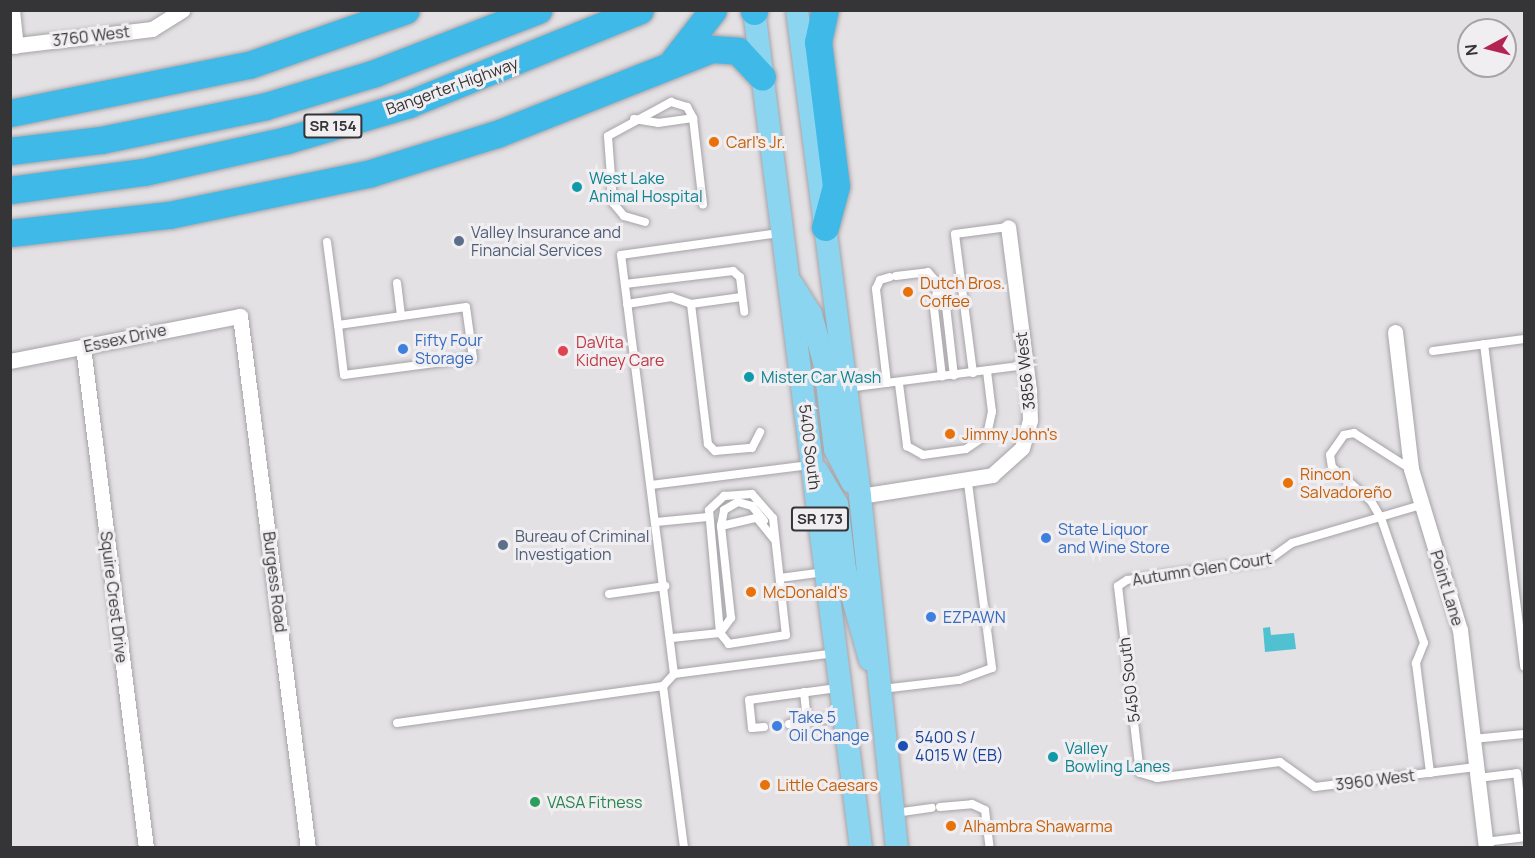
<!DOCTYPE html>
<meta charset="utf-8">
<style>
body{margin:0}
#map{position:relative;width:1535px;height:858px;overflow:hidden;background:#e4e1e5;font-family:Manrope,sans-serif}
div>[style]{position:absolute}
.water>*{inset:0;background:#50c1d0}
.roads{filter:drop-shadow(0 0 2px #a6a3a7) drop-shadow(0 0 2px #a6a3a7)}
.lane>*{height:8px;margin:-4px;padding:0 4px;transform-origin:4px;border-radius:4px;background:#fff}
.street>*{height:15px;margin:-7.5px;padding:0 7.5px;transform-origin:7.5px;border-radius:7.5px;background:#fff}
.primary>*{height:22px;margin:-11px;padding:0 11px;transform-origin:11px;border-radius:11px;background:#8bd5f1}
.highway>*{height:27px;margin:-13.5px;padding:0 13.5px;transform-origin:13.5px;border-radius:13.5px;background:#3eb9e8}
.dots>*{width:16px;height:16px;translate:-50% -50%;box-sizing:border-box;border:3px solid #f1eef2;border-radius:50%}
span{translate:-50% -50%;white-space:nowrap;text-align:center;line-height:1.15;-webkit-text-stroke:6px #f1eef2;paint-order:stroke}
.shield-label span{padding:2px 4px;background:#f1eef2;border:2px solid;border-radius:4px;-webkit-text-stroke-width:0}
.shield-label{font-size:15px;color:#353436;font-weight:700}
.street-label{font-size:16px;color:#353436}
.food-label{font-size:16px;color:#c56008}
.left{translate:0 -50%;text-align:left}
.culture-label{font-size:16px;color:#0d838f}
.service-label{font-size:16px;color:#4e5e75}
.shop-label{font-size:16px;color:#366cbe}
.health-label{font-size:16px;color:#be3a42}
.transit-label{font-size:16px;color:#164399}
.leisure-label{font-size:16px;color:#27864d}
.frame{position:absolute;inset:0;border:12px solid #353436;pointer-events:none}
.north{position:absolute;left:1457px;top:18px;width:60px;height:60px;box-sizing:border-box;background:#f1eef2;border:2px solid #a6a4a7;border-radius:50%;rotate:263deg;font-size:16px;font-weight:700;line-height:24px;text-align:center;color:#353436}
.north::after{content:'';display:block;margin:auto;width:21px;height:27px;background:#b42452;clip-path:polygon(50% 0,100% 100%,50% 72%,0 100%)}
</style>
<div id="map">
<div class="water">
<div style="clip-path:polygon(1270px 627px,1271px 635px,1294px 633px,1296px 649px,1265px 652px,1263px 628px)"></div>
</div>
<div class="roads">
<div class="lane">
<div style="left:634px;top:119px;width:24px;rotate:9deg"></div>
<div style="left:658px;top:123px;width:35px;rotate:-8deg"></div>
<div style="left:645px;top:222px;width:22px;rotate:-164deg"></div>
<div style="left:624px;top:216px;width:17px;rotate:-130deg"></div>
<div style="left:613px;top:203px;width:67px;rotate:-94.3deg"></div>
<div style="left:608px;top:136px;width:72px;rotate:-28.4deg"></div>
<div style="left:671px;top:102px;width:17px;rotate:17deg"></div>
<div style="left:687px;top:107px;width:13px;rotate:61deg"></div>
<div style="left:693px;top:118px;width:87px;rotate:83.4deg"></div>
<div style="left:327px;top:242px;width:84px;rotate:82.5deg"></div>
<div style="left:338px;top:325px;width:50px;rotate:83.2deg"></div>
<div style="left:344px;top:375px;width:130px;rotate:-7.5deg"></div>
<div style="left:473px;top:358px;width:51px;rotate:-97.8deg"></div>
<div style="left:466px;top:307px;width:129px;rotate:172deg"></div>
<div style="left:896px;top:276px;width:32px;rotate:-7deg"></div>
<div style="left:928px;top:272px;width:11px;rotate:49deg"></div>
<div style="left:935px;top:280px;width:28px;rotate:67deg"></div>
<div style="left:946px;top:306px;width:70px;rotate:83.5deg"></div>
<div style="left:397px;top:283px;width:33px;rotate:83deg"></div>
<div style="left:625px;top:284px;width:109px;rotate:-6.9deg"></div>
<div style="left:733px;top:271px;width:9px;rotate:41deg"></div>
<div style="left:740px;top:277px;width:35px;rotate:83deg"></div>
<div style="left:937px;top:291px;width:17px;rotate:100deg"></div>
<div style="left:934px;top:308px;width:69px;rotate:83.4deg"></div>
<div style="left:627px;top:304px;width:45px;rotate:-9deg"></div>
<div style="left:671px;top:297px;width:21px;rotate:19deg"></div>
<div style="left:691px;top:304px;width:141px;rotate:83.1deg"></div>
<div style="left:708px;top:444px;width:10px;rotate:45deg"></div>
<div style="left:715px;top:451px;width:37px;rotate:-5deg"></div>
<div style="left:752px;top:448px;width:18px;rotate:-63deg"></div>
<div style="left:691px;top:304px;width:51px;rotate:-7.8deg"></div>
<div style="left:1484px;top:344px;width:325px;rotate:82.9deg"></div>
<div style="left:1433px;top:351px;width:92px;rotate:-7.5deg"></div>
<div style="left:973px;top:373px;width:140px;rotate:-97.4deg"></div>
<div style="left:955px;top:234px;width:53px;rotate:-7.5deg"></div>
<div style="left:887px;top:383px;width:95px;rotate:-96.7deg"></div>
<div style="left:876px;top:289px;width:10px;rotate:-66deg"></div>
<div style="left:880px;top:280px;width:10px;rotate:-17deg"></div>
<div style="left:899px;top:384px;width:63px;rotate:82.6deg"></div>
<div style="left:907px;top:446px;width:18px;rotate:29deg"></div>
<div style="left:923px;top:455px;width:43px;rotate:-7.9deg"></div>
<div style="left:966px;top:449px;width:25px;rotate:-34deg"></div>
<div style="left:987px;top:435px;width:24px;rotate:-78deg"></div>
<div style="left:992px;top:412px;width:41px;rotate:-97deg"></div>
<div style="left:847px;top:388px;width:180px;rotate:-7.3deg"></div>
<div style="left:1409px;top:468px;width:65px;rotate:-147.5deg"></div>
<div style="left:1354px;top:433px;width:10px;rotate:169deg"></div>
<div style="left:1344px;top:435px;width:24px;rotate:125deg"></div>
<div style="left:1330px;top:455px;width:12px;rotate:81deg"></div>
<div style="left:1332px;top:467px;width:52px;rotate:41.1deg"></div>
<div style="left:1371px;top:501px;width:20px;rotate:60deg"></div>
<div style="left:1381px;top:518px;width:132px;rotate:71deg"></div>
<div style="left:1424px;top:643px;width:22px;rotate:112deg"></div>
<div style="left:1416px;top:663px;width:111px;rotate:82.7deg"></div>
<div style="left:651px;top:485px;width:160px;rotate:-7.2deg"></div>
<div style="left:752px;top:494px;width:32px;rotate:49deg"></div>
<div style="left:773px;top:518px;width:118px;rotate:83.7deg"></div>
<div style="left:786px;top:635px;width:58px;rotate:171deg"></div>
<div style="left:729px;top:644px;width:14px;rotate:-129deg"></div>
<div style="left:720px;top:633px;width:123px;rotate:-95.1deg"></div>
<div style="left:709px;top:510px;width:21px;rotate:-43deg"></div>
<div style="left:724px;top:496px;width:28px;rotate:-4deg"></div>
<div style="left:1421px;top:505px;width:134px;rotate:163.6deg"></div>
<div style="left:1292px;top:543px;width:29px;rotate:144deg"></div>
<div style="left:1269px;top:560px;width:143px;rotate:172deg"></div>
<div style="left:1127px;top:580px;width:11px;rotate:146deg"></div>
<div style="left:1118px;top:586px;width:188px;rotate:83.3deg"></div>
<div style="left:1140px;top:773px;width:18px;rotate:16deg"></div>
<div style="left:1157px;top:778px;width:124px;rotate:-7.4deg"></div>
<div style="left:1280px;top:762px;width:43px;rotate:35.5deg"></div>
<div style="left:1315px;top:787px;width:162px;rotate:-7.1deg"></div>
<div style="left:656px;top:522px;width:52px;rotate:-5.5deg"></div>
<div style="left:721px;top:526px;width:16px;rotate:-79deg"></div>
<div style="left:724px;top:510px;width:16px;rotate:-30deg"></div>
<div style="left:738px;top:502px;width:15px;rotate:16deg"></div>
<div style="left:752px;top:506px;width:19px;rotate:51deg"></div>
<div style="left:780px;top:578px;width:45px;rotate:-7.6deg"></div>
<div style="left:609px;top:594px;width:57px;rotate:-8.1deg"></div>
<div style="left:672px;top:638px;width:48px;rotate:-5.9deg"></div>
<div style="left:720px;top:633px;width:19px;rotate:-54deg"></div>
<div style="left:731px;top:618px;width:93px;rotate:-96.2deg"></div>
<div style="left:721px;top:526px;width:37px;rotate:-13deg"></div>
<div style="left:757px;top:518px;width:27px;rotate:51deg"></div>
<div style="left:674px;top:674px;width:422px;rotate:-97.2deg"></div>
<div style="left:621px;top:255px;width:161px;rotate:-7.9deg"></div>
<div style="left:663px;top:686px;width:163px;rotate:82.6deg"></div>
<div style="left:882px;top:689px;width:78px;rotate:-6.7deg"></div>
<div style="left:959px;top:680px;width:35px;rotate:-20deg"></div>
<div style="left:992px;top:668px;width:188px;rotate:-97.4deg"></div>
<div style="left:804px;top:692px;width:29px;rotate:84deg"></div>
<div style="left:807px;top:721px;width:36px;rotate:-6deg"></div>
<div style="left:397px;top:723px;width:269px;rotate:-7.9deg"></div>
<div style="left:663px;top:686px;width:16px;rotate:-47deg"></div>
<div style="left:674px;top:674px;width:162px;rotate:-7.4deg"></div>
<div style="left:789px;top:724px;width:18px;rotate:-9deg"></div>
<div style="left:764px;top:727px;width:12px;rotate:175deg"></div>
<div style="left:752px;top:728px;width:28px;rotate:-96deg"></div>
<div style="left:749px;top:700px;width:89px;rotate:-7.8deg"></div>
<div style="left:1473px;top:739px;width:51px;rotate:-5.6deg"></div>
<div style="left:1478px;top:778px;width:39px;rotate:-7deg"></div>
<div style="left:1517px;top:773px;width:58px;rotate:83.1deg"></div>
<div style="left:940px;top:807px;width:32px;rotate:-5deg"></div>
<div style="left:972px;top:804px;width:14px;rotate:25deg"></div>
<div style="left:985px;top:810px;width:38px;rotate:83deg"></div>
<div style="left:895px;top:813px;width:37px;rotate:-8deg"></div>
<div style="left:1485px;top:842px;width:39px;rotate:-7deg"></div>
</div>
<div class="street">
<div style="left:12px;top:10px;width:36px;rotate:84deg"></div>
<div style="left:10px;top:46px;width:143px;rotate:-6.8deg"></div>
<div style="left:152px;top:29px;width:36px;rotate:-32deg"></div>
<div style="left:1395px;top:332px;width:138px;rotate:83.3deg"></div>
<div style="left:1411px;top:469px;width:168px;rotate:73.1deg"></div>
<div style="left:1460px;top:630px;width:220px;rotate:83.2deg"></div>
<div style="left:83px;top:347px;width:505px;rotate:82.83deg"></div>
<div style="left:10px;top:361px;width:234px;rotate:-11.1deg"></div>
<div style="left:240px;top:316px;width:536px;rotate:82.72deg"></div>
<div style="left:860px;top:496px;width:134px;rotate:-9deg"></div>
<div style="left:992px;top:475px;width:40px;rotate:-42deg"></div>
<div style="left:1022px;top:448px;width:29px;rotate:-74deg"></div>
<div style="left:1030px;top:420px;width:30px;rotate:-92deg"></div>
<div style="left:1029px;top:390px;width:164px;rotate:-97.3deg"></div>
</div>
<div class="primary">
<div style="left:754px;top:10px;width:845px;rotate:82.72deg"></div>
<div style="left:797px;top:10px;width:490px;rotate:82.6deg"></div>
<div style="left:860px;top:496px;width:354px;rotate:84deg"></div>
<div style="left:792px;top:284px;width:36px;rotate:58deg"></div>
<div style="left:811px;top:314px;width:54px;rotate:74.9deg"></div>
<div style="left:825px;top:366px;width:84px;rotate:83.1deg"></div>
<div style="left:835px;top:449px;width:37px;rotate:63deg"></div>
<div style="left:817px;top:471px;width:39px;rotate:59deg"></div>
<div style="left:837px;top:504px;width:66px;rotate:83.1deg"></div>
<div style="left:845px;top:570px;width:93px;rotate:74.5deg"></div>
</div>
<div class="highway">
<div style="left:754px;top:11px;width:1px;rotate:-90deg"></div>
<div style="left:674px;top:60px;width:63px;rotate:-52deg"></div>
<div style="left:10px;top:113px;width:244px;rotate:-11.4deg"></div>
<div style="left:249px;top:65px;width:166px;rotate:-19.3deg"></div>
<div style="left:10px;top:151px;width:92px;rotate:-6.9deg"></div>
<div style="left:101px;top:140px;width:168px;rotate:-11.6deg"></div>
<div style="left:266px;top:106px;width:114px;rotate:-16.8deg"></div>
<div style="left:375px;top:73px;width:175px;rotate:-21.1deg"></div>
<div style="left:10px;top:190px;width:135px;rotate:-7.7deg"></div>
<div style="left:144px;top:172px;width:147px;rotate:-12.6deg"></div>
<div style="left:287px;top:140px;width:127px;rotate:-16.4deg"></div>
<div style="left:409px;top:104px;width:249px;rotate:-22.1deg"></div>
<div style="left:825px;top:227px;width:42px;rotate:-75deg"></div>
<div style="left:836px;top:186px;width:145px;rotate:-97.1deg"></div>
<div style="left:818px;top:42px;width:33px;rotate:-78deg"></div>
<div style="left:10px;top:233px;width:160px;rotate:-6.5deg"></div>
<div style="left:169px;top:215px;width:206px;rotate:-11.7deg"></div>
<div style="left:371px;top:173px;width:132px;rotate:-17.2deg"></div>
<div style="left:497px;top:134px;width:231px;rotate:-21.6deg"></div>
<div style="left:712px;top:49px;width:26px;rotate:4deg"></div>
<div style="left:738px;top:51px;width:35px;rotate:47deg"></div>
</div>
</div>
<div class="dots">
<div style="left:714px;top:142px;background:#e8710a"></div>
<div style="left:577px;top:187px;background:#0f9aa8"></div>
<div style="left:459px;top:241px;background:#5c6f8a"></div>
<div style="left:908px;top:292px;background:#e8710a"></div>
<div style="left:403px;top:349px;background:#3f7fe0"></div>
<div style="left:563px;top:351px;background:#e0444e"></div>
<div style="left:749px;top:377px;background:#0f9aa8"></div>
<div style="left:950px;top:434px;background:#e8710a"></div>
<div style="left:1288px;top:483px;background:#e8710a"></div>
<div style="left:1046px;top:538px;background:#3f7fe0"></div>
<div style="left:503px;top:545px;background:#5c6f8a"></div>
<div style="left:751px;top:592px;background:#e8710a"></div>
<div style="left:931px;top:617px;background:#3f7fe0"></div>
<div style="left:777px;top:726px;background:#3f7fe0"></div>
<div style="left:903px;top:746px;background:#1a4fb4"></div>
<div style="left:1053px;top:757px;background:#0f9aa8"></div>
<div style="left:765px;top:785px;background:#e8710a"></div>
<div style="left:535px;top:802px;background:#2e9e5b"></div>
<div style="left:951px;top:826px;background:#e8710a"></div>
</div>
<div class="shield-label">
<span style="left:333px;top:126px">SR 154</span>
<span style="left:820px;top:519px">SR 173</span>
</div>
<div class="street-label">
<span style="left:91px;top:36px;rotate:-7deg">3760 West</span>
<span style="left:452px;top:86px;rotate:-20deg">Bangerter Highway</span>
<span style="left:125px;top:338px;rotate:-12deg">Essex Drive</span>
<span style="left:1025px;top:371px;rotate:-96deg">3856 West</span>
<span style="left:810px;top:447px;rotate:83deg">5400 South</span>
<span style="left:1202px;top:569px;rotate:-9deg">Autumn Glen Court</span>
<span style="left:275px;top:582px;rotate:83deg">Burgess Road</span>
<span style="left:1447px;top:588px;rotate:73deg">Point Lane</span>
<span style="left:114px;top:597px;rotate:83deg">Squire Crest Drive</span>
<span style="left:1129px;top:680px;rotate:-97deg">5450 South</span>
<span style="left:1375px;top:780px;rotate:-7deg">3960 West</span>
</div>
<div class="food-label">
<span class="left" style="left:726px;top:142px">Carl's Jr.</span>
<span class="left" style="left:920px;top:292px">Dutch Bros.<br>Coffee</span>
<span class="left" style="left:962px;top:434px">Jimmy John's</span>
<span class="left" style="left:1300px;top:483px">Rincon<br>Salvadoreño</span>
<span class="left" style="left:763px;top:592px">McDonald's</span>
<span class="left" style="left:777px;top:785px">Little Caesars</span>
<span class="left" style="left:963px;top:826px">Alhambra Shawarma</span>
</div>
<div class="culture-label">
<span class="left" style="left:589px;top:187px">West Lake<br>Animal Hospital</span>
<span class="left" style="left:761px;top:377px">Mister Car Wash</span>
<span class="left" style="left:1065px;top:757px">Valley<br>Bowling Lanes</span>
</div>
<div class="service-label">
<span class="left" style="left:471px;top:241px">Valley Insurance and<br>Financial Services</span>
<span class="left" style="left:515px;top:545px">Bureau of Criminal<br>Investigation</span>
</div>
<div class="shop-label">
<span class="left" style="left:415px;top:349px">Fifty Four<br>Storage</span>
<span class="left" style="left:1058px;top:538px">State Liquor<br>and Wine Store</span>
<span class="left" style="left:943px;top:617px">EZPAWN</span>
<span class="left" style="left:789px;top:726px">Take 5<br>Oil Change</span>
</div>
<div class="health-label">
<span class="left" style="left:576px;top:351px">DaVita<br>Kidney Care</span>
</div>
<div class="transit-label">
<span class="left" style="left:915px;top:746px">5400 S /<br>4015 W (EB)</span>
</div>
<div class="leisure-label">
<span class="left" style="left:547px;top:802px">VASA Fitness</span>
</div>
<div class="frame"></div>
<div class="north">N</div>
</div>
